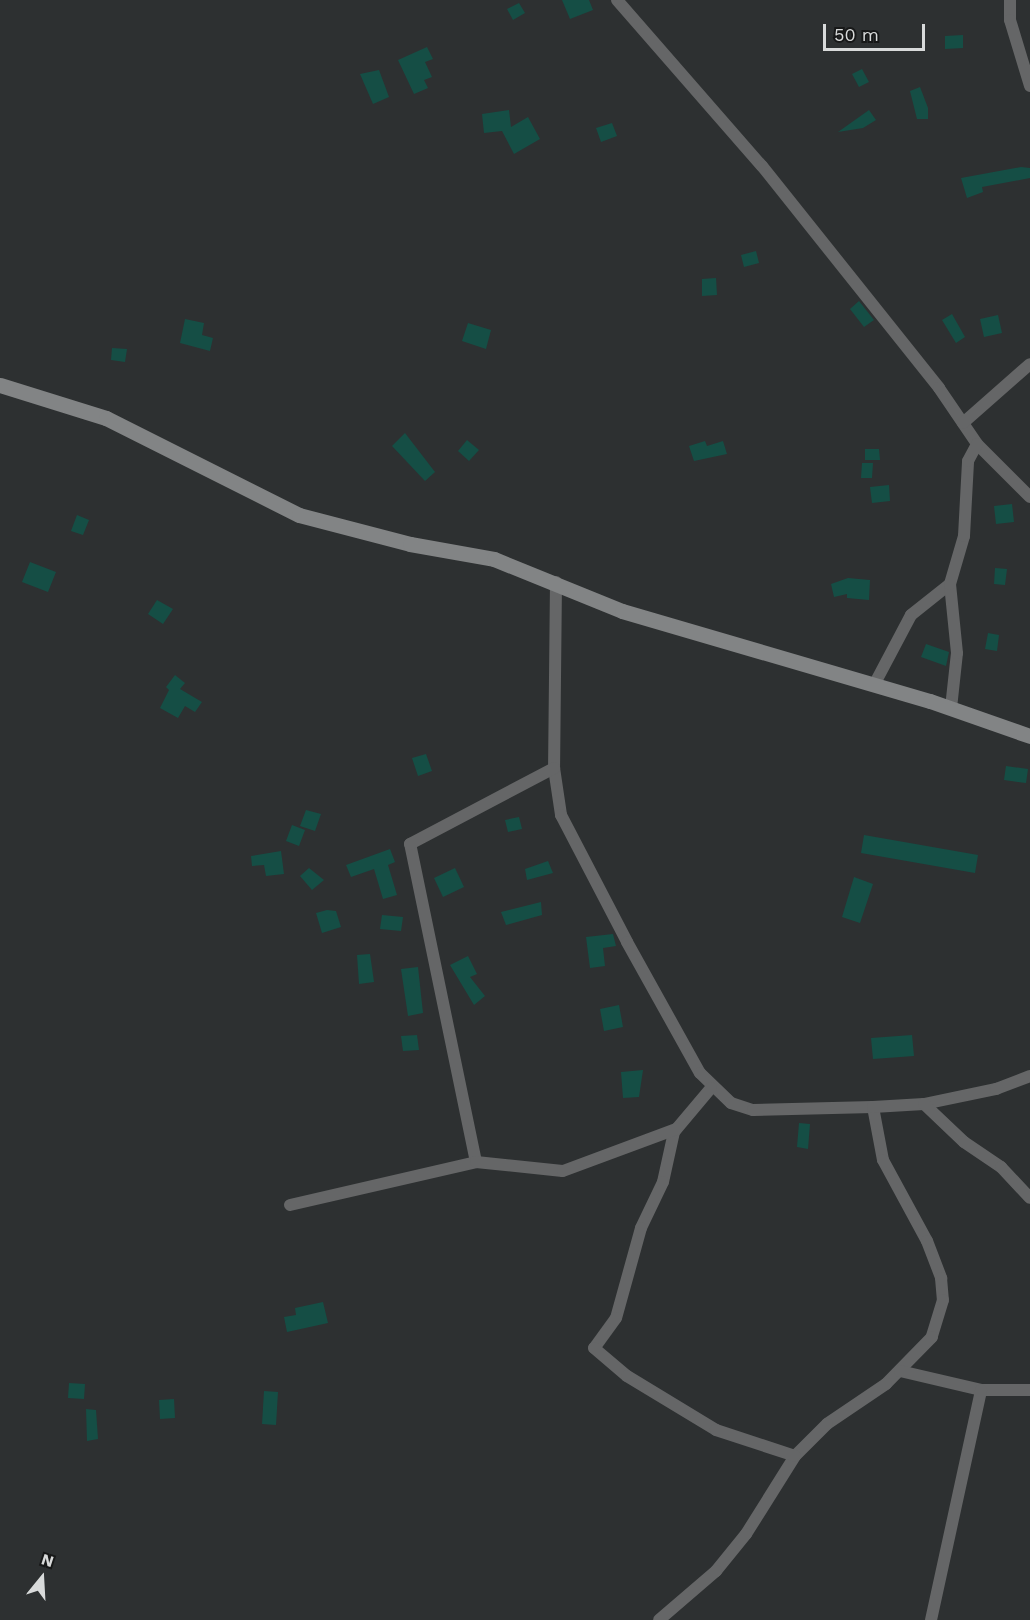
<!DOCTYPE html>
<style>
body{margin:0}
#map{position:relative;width:1030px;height:1620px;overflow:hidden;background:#2d3031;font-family:"Work Sans",sans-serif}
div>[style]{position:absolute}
.building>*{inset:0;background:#154e45}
.street>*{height:12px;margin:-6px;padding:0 6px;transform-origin:6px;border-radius:6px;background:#656667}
.secondary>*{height:15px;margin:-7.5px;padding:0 7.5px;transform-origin:7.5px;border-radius:7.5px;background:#828485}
span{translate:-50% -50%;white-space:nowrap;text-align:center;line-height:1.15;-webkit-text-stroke:4.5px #171818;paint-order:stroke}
.north{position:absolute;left:12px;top:1548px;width:60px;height:60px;-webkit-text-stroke:4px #171818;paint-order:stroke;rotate:18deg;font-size:16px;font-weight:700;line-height:24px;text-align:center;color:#d8dada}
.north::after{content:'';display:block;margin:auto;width:21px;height:27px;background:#d8dada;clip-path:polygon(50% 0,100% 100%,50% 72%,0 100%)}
.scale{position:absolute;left:823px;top:24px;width:102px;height:27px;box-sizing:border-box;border:3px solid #d8dada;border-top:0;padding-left:8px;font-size:18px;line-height:21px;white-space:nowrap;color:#d8dada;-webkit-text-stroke:4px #171818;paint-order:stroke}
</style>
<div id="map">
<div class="building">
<div style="clip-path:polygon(562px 0,589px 0,593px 10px,570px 19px)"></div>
<div style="clip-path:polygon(519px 3px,525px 13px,513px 20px,507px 9px)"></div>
<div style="clip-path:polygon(963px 35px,963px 48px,945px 49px,945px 36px)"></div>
<div style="clip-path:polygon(427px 47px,433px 59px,425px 62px,432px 77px,424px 80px,428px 88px,414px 94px,398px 60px)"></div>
<div style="clip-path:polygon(862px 69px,869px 82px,859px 87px,852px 74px)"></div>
<div style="clip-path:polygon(379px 70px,389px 97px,373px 104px,360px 74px)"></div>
<div style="clip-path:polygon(920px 87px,928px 108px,928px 119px,917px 119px,910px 91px)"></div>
<div style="clip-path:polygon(509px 110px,511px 127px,528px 117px,540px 139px,514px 154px,502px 131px,484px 133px,482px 114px)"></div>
<div style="clip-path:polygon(869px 110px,876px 120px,863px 128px,838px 132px)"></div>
<div style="clip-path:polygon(612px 123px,617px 136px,601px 142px,596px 128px)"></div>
<div style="clip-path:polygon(1021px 167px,1030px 168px,1030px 178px,982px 187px,983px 192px,967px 198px,961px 178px)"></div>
<div style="clip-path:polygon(756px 251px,759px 263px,744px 267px,741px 255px)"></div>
<div style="clip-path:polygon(716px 278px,717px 295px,702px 296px,702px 279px)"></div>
<div style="clip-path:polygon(859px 301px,874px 320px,864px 327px,850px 309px)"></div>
<div style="clip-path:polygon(952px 314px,965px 337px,956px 343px,942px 320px)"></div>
<div style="clip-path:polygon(998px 315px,1002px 333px,984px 337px,980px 319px)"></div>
<div style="clip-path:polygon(185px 319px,204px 323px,202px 335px,213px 338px,210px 351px,180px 343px)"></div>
<div style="clip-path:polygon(468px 323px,491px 330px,486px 349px,462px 341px)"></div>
<div style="clip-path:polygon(112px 348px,127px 349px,125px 362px,111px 360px)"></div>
<div style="clip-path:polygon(405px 433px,435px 472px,425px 481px,392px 446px)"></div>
<div style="clip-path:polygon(467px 440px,479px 450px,469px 461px,458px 451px)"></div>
<div style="clip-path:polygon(705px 441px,707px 446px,723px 441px,727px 454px,694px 461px,689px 446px)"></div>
<div style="clip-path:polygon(865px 449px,879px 449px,880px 460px,865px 460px)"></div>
<div style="clip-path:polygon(862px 463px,873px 463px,872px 478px,861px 478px)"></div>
<div style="clip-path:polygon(889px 485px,890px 501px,872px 503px,870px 487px)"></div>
<div style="clip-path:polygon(1012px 504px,1014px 522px,996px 524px,994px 506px)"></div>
<div style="clip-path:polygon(77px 515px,89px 520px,83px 535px,71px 531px)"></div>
<div style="clip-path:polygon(30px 562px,56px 572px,48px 592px,22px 582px)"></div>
<div style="clip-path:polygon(995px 568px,1007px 569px,1005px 585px,994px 584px)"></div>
<div style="clip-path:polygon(848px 578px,870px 580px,869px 600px,847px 598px,847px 594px,834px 597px,831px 584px)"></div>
<div style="clip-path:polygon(157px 600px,173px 609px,163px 624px,148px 614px)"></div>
<div style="clip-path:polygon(988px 633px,999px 635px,997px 651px,985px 649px)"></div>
<div style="clip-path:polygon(926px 644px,949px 652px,946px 666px,921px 657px)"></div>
<div style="clip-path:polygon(175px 675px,185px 683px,180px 689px,202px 702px,195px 712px,185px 706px,178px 718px,160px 708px,169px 690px,166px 687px)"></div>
<div style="clip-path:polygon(426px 754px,432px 771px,418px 776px,412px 758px)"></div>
<div style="clip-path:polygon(1006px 766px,1028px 769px,1026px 783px,1004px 780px)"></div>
<div style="clip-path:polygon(306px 810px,321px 814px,315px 831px,300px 826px)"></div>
<div style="clip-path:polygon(519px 817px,522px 829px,508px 832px,505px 820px)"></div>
<div style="clip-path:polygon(292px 825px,305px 830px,299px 846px,286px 841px)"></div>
<div style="clip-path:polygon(864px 835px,978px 855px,975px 873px,861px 853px)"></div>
<div style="clip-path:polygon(390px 849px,395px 862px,388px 865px,397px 895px,383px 899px,374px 869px,351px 877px,346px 865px)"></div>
<div style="clip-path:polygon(281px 851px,284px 874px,266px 876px,264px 865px,252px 866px,251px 856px)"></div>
<div style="clip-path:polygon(548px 861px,553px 873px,527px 880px,525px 869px)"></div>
<div style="clip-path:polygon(309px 868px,324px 880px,312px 890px,300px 876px)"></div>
<div style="clip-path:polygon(455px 868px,464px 887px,443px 897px,434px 878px)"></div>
<div style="clip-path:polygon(854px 877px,873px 884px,860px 923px,842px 917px)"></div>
<div style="clip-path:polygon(541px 902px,542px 915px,506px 925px,501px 912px)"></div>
<div style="clip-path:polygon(327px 910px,336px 911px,341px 927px,322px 933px,316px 913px)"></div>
<div style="clip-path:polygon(382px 915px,403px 917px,401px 931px,380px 929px)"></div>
<div style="clip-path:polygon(613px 934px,616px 946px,603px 948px,605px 966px,590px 968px,586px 937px)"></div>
<div style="clip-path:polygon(370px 954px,374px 982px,359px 984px,357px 955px)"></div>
<div style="clip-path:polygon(468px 956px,477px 974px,470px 977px,485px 996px,474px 1005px,450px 965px)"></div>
<div style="clip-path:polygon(418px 967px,423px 1013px,408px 1016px,401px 969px)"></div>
<div style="clip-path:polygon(619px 1005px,623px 1027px,604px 1031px,600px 1009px)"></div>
<div style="clip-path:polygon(417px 1035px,419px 1050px,403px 1051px,401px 1036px)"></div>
<div style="clip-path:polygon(912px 1035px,914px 1056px,873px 1059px,871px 1038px)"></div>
<div style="clip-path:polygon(643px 1070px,639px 1097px,623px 1098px,621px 1072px)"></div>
<div style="clip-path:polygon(799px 1123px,810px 1124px,808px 1149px,797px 1147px)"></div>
<div style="clip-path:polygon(323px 1302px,328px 1323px,287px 1332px,284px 1317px,296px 1315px,295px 1308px)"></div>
<div style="clip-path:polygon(69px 1383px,85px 1384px,84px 1399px,68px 1398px)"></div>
<div style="clip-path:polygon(264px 1391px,278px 1392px,276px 1425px,262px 1424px)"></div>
<div style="clip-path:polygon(174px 1399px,175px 1418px,160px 1419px,159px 1400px)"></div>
<div style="clip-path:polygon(86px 1409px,96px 1410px,98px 1439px,87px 1441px)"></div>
</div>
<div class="street">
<div style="left:617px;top:0;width:220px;rotate:48.9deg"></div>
<div style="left:762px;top:166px;width:284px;rotate:51.4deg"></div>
<div style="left:939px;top:388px;width:68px;rotate:55.8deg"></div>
<div style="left:977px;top:444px;width:75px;rotate:45deg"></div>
<div style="left:1010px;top:0;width:20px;rotate:90deg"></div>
<div style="left:1010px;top:20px;width:69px;rotate:73.1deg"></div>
<div style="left:963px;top:423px;width:89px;rotate:-41.4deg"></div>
<div style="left:556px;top:582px;width:186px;rotate:90.6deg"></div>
<div style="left:554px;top:768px;width:48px;rotate:81.5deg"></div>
<div style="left:561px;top:815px;width:143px;rotate:62.5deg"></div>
<div style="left:627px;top:942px;width:150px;rotate:60.9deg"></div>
<div style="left:700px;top:1073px;width:43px;rotate:44.1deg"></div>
<div style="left:731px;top:1103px;width:23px;rotate:18deg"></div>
<div style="left:753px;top:1110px;width:120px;rotate:-1.4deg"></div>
<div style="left:873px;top:1107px;width:54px;rotate:79.3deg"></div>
<div style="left:883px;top:1160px;width:92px;rotate:61.5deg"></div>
<div style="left:927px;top:1241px;width:40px;rotate:69deg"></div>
<div style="left:941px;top:1278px;width:22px;rotate:85deg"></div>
<div style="left:943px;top:1300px;width:39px;rotate:107deg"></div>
<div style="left:932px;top:1337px;width:66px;rotate:134.4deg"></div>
<div style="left:886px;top:1384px;width:71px;rotate:145.9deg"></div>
<div style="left:827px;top:1424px;width:45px;rotate:135deg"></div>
<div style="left:795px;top:1456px;width:92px;rotate:122.1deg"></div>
<div style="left:746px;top:1534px;width:48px;rotate:129deg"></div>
<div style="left:716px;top:1571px;width:75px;rotate:139.3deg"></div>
<div style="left:874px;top:685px;width:79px;rotate:-62.1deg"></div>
<div style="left:911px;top:615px;width:50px;rotate:-38.5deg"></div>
<div style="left:951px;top:708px;width:55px;rotate:-83.8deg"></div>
<div style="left:957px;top:653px;width:69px;rotate:-95.8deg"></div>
<div style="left:950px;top:584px;width:50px;rotate:-73.7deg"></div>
<div style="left:964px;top:536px;width:75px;rotate:-86.9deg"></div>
<div style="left:968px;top:461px;width:19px;rotate:-62deg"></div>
<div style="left:711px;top:1088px;width:57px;rotate:130.1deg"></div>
<div style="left:674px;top:1132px;width:51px;rotate:102.4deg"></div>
<div style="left:663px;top:1182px;width:51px;rotate:115.6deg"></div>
<div style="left:641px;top:1228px;width:93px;rotate:105.5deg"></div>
<div style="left:616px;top:1318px;width:37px;rotate:126deg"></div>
<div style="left:594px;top:1348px;width:43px;rotate:40.3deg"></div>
<div style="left:627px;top:1376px;width:104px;rotate:31.2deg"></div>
<div style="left:716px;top:1430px;width:83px;rotate:18.2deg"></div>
<div style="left:924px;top:1104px;width:74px;rotate:-11.8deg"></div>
<div style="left:996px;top:1089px;width:36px;rotate:-21deg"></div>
<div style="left:873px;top:1107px;width:51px;rotate:-3.4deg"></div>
<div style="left:924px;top:1104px;width:55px;rotate:43.5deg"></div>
<div style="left:964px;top:1142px;width:45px;rotate:34deg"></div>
<div style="left:1001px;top:1167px;width:42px;rotate:46.9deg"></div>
<div style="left:476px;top:1162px;width:325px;rotate:-101.7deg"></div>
<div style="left:410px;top:844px;width:163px;rotate:-27.8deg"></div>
<div style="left:290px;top:1205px;width:191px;rotate:-13deg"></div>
<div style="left:476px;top:1162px;width:87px;rotate:5.9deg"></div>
<div style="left:563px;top:1171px;width:121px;rotate:-20.4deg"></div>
<div style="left:900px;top:1371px;width:83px;rotate:13.2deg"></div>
<div style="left:981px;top:1390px;width:49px"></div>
<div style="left:931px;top:1620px;width:235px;rotate:-77.7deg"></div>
</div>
<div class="secondary">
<div style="left:0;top:385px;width:111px;rotate:17.3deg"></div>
<div style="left:106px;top:418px;width:216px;rotate:26.7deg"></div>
<div style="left:299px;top:515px;width:115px;rotate:14.6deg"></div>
<div style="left:410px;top:544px;width:85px;rotate:10.1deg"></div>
<div style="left:494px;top:559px;width:138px;rotate:22.1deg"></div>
<div style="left:622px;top:611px;width:321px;rotate:16.3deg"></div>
<div style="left:930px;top:701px;width:106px;rotate:19.3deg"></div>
</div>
<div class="north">N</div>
<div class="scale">50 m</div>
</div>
